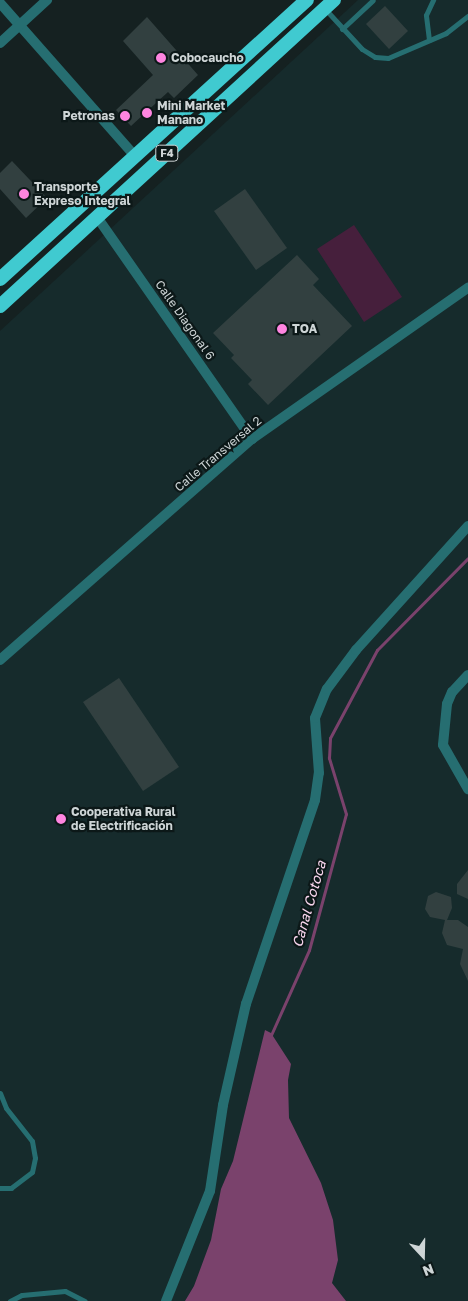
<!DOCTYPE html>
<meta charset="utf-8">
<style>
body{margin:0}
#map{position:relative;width:468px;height:1301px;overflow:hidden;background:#152121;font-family:"Golos Text",sans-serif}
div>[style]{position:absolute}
.built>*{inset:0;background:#162b2c}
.green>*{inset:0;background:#461f3c}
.water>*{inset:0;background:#7a426c}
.stream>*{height:3px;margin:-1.5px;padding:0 1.5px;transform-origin:1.5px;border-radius:1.5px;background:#7a426c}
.building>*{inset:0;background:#324040}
.service>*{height:5px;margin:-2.5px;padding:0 2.5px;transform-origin:2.5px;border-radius:2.5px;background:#266e71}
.minor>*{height:10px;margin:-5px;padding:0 5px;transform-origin:5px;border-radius:5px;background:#266e71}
.trunk>*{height:14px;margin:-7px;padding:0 7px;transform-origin:7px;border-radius:7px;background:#40cad0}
.dots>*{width:14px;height:14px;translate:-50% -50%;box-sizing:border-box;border:2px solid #0c1818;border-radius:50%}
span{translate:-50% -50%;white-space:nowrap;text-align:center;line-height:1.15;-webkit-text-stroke:4.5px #0c1818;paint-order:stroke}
.shield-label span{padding:1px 4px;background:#0c1818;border:1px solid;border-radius:4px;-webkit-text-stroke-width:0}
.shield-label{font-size:11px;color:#ced5d6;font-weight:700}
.poi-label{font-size:12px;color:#ced5d6;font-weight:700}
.left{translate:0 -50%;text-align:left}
.right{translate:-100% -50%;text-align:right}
.street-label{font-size:12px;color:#ced5d6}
.water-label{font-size:14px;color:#f8d5ed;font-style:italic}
.north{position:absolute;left:398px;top:1231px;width:50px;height:50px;-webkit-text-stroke:4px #0c1818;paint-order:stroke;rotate:159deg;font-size:14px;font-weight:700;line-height:20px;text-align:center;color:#ced5d6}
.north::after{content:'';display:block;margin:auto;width:18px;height:22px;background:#ced5d6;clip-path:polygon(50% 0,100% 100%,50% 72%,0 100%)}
</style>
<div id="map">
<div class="built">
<div style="clip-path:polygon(358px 0,468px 0,468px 1301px,0 1301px,0 331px)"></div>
</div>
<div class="green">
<div style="clip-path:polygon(354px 225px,402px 297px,364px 322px,317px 249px)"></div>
</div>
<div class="water">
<div style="clip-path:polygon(265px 1030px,271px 1033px,291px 1064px,288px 1080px,289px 1118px,321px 1183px,333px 1220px,338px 1260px,332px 1283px,346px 1301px,185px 1301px,194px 1286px,211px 1240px,221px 1189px,233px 1161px)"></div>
</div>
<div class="stream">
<div style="left:271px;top:1035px;width:93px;rotate:-65.9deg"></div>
<div style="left:309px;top:950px;width:141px;rotate:-74.8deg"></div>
<div style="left:346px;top:814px;width:59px;rotate:-106.9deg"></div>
<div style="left:329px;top:758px;width:20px;rotate:-87deg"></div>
<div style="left:330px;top:738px;width:100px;rotate:-61.9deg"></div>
<div style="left:377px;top:650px;width:129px;rotate:-45.3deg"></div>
</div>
<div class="building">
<div style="clip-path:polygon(385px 6px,408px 31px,389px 49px,366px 24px)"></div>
<div style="clip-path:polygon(147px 17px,198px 75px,174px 98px,168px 92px,131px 126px,116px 110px,153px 75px,123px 41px)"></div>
<div style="clip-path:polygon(12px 161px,47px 198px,26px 218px,0 189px,0 173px)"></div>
<div style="clip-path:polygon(245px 189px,287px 248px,256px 270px,214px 211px)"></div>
<div style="clip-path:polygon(297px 255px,319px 279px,313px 285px,352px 326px,268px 405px,248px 384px,252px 380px,231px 358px,234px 355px,213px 333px)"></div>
<div style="clip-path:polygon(119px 678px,179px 767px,143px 791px,83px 702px)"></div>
<div style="clip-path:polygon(468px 870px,468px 899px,457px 894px,457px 884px)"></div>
<div style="clip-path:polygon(436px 892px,451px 897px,452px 908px,447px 920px,458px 920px,468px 927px,468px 981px,460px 964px,463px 949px,447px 945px,442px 933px,445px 920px,430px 917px,425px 909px,428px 896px)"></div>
</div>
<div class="service">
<div style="left:326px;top:10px;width:53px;rotate:47.3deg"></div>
<div style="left:362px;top:49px;width:15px;rotate:32deg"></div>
<div style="left:375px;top:57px;width:13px;rotate:4deg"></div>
<div style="left:388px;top:58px;width:63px;rotate:-23.3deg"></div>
<div style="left:446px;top:33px;width:28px;rotate:-38deg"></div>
<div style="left:342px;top:29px;width:42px;rotate:-43.1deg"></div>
<div style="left:429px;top:40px;width:25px;rotate:-97deg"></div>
<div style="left:426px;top:15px;width:17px;rotate:-65deg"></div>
<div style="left:0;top:1093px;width:16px;rotate:68deg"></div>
<div style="left:6px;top:1108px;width:42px;rotate:51.8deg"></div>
<div style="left:32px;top:1141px;width:17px;rotate:80deg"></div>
<div style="left:35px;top:1158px;width:14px;rotate:102deg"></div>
<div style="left:32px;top:1172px;width:26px;rotate:143deg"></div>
<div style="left:11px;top:1188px;width:11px;rotate:180deg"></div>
<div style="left:10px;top:1301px;width:13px;rotate:-27deg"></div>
<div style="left:22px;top:1295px;width:43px;rotate:-5.3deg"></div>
<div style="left:65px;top:1291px;width:22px;rotate:27deg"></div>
</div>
<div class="minor">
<div style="left:0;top:3px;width:204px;rotate:48.6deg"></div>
<div style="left:0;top:43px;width:64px;rotate:-42.5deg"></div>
<div style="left:97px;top:217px;width:271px;rotate:55.1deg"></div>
<div style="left:0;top:660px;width:335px;rotate:-41.3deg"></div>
<div style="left:252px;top:439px;width:264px;rotate:-35deg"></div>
<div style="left:468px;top:675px;width:23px;rotate:133deg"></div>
<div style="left:452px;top:692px;width:13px;rotate:113deg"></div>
<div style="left:447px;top:704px;width:41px;rotate:95.6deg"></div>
<div style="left:443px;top:745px;width:51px;rotate:60.4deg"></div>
<div style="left:166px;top:1301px;width:118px;rotate:-68.2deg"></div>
<div style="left:210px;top:1191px;width:87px;rotate:-81.4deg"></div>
<div style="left:223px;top:1105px;width:104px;rotate:-77.2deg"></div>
<div style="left:246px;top:1004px;width:215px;rotate:-71.3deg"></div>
<div style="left:315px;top:800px;width:27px;rotate:-82deg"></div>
<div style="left:319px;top:773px;width:55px;rotate:-94.2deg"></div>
<div style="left:315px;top:718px;width:31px;rotate:-68deg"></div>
<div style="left:327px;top:689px;width:49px;rotate:-53.4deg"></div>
<div style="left:356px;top:650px;width:167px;rotate:-47.9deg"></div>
</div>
<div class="trunk">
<div style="left:0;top:279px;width:415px;rotate:-42.3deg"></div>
<div style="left:0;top:306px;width:453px;rotate:-42.5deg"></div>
</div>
<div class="dots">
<div style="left:161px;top:58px;background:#fe85e0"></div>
<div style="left:147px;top:113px;background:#fe85e0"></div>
<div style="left:125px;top:116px;background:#fe85e0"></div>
<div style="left:24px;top:194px;background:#fe85e0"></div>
<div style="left:282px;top:329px;background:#fe85e0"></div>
<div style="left:61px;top:819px;background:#fe85e0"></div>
</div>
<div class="shield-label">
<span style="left:167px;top:153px">F4</span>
</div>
<div class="poi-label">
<span class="left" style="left:171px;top:58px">Cobocaucho</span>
<span class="left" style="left:157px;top:113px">Mini Market<br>Manano</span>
<span class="right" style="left:115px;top:116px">Petronas</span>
<span class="left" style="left:34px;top:194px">Transporte<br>Expreso Integral</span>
<span class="left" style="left:292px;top:329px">TOA</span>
<span class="left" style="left:71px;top:819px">Cooperativa Rural<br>de Electrificación</span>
</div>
<div class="street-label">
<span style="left:185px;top:320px;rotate:55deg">Calle Diagonal 6</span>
<span style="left:218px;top:454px;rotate:-40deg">Calle Transversal 2</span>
</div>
<div class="water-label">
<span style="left:309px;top:904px;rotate:-74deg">Canal Cotoca</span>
</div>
<div class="north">N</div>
</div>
